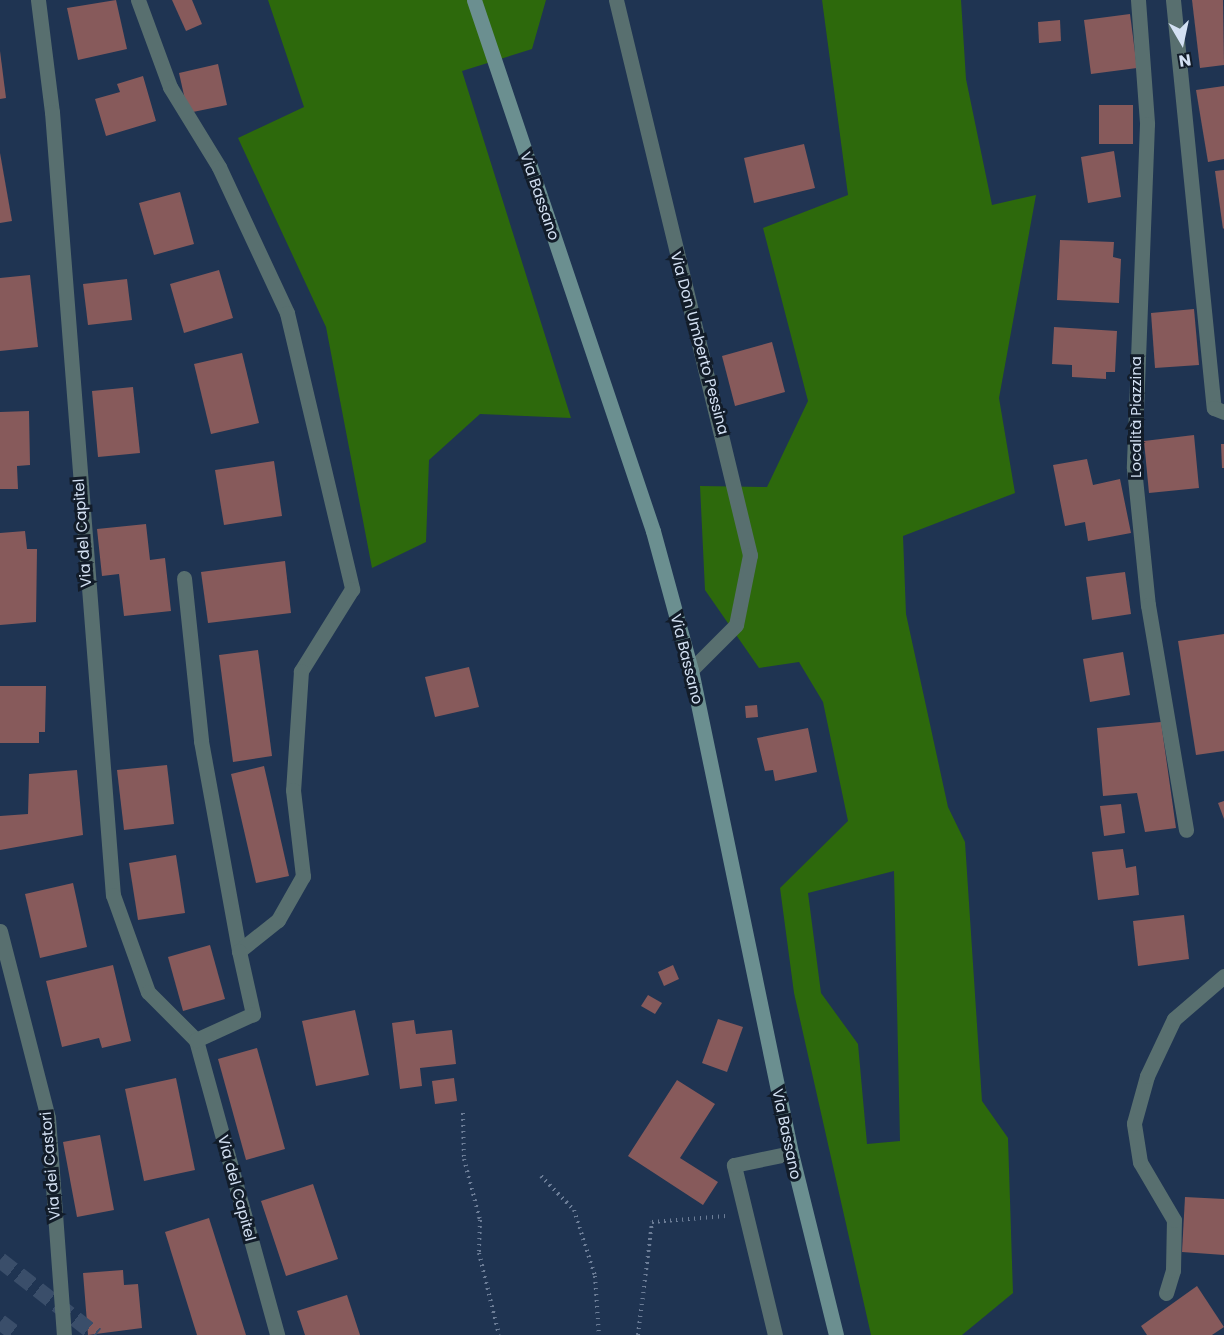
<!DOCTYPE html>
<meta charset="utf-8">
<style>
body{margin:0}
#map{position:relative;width:1224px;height:1335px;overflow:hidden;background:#1f3452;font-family:Poppins,sans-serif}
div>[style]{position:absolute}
.forest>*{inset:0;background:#2d690c}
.building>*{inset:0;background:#875a5b}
.trunk-tunnel>*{height:16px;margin-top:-8px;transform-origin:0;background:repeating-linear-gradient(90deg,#3a4e6a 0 16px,transparent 0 24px)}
.path>*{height:4px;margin-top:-2px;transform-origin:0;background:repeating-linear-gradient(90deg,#6c7d97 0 1.5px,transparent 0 6px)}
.service>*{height:15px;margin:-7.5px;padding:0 7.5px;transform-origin:7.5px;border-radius:7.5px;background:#586f6f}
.minor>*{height:15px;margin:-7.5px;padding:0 7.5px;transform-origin:7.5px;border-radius:7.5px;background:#586f6f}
.secondary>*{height:15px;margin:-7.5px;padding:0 7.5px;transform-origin:7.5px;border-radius:7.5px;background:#6b8f90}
span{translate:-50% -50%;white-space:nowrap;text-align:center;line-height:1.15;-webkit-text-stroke:6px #121c29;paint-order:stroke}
.street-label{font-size:15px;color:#d3e0f3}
.north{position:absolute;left:1152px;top:12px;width:60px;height:60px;-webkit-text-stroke:4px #121c29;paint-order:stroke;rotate:171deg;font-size:16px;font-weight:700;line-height:24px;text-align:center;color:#d3e0f3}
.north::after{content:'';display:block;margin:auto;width:21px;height:27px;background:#d3e0f3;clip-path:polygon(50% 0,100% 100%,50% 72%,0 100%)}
</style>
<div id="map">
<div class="forest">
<div style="clip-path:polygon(268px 0,546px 0,532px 49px,462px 71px,571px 418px,480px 414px,429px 460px,426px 542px,372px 568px,326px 327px,238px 138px,304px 107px)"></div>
<div style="clip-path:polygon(evenodd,822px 0,961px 0,966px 79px,992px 205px,1036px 195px,999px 398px,1015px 493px,903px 536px,906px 614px,948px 807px,965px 842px,982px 1101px,1008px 1138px,1013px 1293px,962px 1335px,871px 1335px,794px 993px,780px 888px,848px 821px,823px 702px,799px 662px,759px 668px,705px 590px,700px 486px,767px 487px,808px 401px,763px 228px,848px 195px,822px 0,894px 871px,900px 1141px,867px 1144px,858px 1044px,821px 993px,808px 893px,894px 871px)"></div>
</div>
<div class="building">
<div style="clip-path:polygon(116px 0,127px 49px,78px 60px,67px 8px)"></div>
<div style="clip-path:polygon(172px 0,192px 0,202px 24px,186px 31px)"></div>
<div style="clip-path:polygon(1192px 0,1223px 0,1224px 65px,1200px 68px)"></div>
<div style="clip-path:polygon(1130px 14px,1137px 68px,1091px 74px,1084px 20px)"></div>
<div style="clip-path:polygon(1060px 20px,1061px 41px,1039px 43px,1038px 22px)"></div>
<div style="clip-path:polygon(0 51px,6px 98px,0 99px)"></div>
<div style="clip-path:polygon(218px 64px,227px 105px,188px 113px,179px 73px)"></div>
<div style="clip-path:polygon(143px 76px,156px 121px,106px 136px,95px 99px,120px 92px,117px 84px)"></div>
<div style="clip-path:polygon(1224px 86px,1224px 159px,1208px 162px,1196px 90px)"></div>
<div style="clip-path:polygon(1099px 105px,1133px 105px,1133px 144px,1099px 144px)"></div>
<div style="clip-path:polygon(804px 144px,815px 188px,754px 203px,744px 158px)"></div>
<div style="clip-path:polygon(1114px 151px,1121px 197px,1088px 203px,1081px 157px)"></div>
<div style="clip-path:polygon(0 153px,12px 221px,0 223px)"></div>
<div style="clip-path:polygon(1224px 170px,1224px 228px,1223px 229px,1215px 171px)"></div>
<div style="clip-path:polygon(180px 192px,194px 244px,154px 255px,139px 203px)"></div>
<div style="clip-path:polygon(1060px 240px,1114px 242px,1113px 257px,1121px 259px,1119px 303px,1057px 300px)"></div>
<div style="clip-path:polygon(219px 270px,233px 318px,184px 333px,170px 284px)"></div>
<div style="clip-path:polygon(30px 275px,38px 347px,0 351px,0 278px)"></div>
<div style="clip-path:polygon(127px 279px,132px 320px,88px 325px,83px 284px)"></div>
<div style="clip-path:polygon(1194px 309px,1199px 365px,1155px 368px,1151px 313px)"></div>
<div style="clip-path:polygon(1054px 327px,1117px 331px,1115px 372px,1106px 372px,1106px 379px,1072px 377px,1072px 365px,1052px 364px)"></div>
<div style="clip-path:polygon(772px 342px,785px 392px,735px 406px,722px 356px)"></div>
<div style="clip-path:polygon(242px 353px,259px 423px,211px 434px,194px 364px)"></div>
<div style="clip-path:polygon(133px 387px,140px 453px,98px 457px,92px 391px)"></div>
<div style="clip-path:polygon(29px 411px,30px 465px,17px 466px,18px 489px,0 489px,0 412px)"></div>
<div style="clip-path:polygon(1194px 435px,1199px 488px,1149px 493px,1144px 441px)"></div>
<div style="clip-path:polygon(1221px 444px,1224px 444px,1224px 468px,1222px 468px)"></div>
<div style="clip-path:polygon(1087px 459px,1093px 485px,1120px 479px,1131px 533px,1088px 541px,1085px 522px,1065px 526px,1053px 465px)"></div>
<div style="clip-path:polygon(274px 461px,282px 516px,224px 525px,215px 470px)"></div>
<div style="clip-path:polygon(146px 524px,150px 560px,165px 558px,171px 611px,124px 616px,119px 574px,102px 576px,97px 529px)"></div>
<div style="clip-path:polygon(25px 531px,27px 549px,37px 549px,36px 622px,0 625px,0 533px)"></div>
<div style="clip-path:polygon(285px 561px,291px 613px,208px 623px,201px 572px)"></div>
<div style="clip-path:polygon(1125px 572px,1131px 614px,1092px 620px,1086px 577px)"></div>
<div style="clip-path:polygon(1224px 634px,1224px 751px,1196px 755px,1178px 641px)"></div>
<div style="clip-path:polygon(258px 650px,272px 756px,233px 762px,219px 655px)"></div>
<div style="clip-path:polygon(1123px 652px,1130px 695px,1090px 702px,1083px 659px)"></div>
<div style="clip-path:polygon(469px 667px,479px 707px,435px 717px,425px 677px)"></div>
<div style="clip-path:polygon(0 686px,46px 686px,45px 732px,39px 732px,39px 743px,0 743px)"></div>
<div style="clip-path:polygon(757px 705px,758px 717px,746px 718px,745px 706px)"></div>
<div style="clip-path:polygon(1161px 722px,1176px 828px,1145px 832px,1137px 793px,1103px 796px,1097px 728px)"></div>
<div style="clip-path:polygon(808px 728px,817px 772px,775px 781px,773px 770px,765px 771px,757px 738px)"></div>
<div style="clip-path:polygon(167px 765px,174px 824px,124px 830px,117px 770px)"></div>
<div style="clip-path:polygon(264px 766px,289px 876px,256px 883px,231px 774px)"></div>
<div style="clip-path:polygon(77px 770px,83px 835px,0 850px,0 816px,28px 814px,29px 774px)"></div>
<div style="clip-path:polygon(1224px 801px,1224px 819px,1218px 803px)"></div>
<div style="clip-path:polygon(1121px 804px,1125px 833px,1104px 836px,1100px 806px)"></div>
<div style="clip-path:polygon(1123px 849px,1126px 868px,1136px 866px,1139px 895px,1098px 900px,1092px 852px)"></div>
<div style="clip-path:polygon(176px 855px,185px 913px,138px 920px,129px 863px)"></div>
<div style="clip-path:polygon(73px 883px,87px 947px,40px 958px,25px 894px)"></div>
<div style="clip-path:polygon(1184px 915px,1189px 959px,1138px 966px,1133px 921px)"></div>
<div style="clip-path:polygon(210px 945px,225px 999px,183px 1011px,168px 957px)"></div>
<div style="clip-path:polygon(113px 965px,131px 1041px,102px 1048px,99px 1038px,62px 1047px,46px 981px)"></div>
<div style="clip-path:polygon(673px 965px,679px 979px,664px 986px,658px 972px)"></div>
<div style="clip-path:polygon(648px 995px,662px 1003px,655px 1014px,641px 1006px)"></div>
<div style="clip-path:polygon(355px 1010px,369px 1075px,316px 1086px,302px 1021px)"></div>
<div style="clip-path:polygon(718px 1019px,743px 1027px,727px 1072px,702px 1063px)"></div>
<div style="clip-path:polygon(414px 1020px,416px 1034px,452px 1030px,456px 1064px,420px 1068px,422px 1086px,400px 1089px,392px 1023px)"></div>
<div style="clip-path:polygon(257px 1048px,285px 1149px,246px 1160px,218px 1059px)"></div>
<div style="clip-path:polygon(176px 1078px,195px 1170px,144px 1181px,125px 1089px)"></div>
<div style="clip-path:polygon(454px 1078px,457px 1101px,435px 1104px,432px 1081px)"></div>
<div style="clip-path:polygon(677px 1080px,715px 1104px,680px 1158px,718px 1182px,703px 1205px,628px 1156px)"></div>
<div style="clip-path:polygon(100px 1135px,114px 1210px,77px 1217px,63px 1142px)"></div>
<div style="clip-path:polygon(313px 1184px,338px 1259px,286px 1276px,261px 1201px)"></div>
<div style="clip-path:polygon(1185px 1197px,1224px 1199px,1224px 1255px,1182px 1252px)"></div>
<div style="clip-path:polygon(209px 1218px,246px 1335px,197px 1335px,165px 1232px)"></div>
<div style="clip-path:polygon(123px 1270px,124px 1285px,138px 1284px,142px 1328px,88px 1335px,83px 1273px)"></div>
<div style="clip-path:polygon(1197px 1286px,1224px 1327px,1212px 1335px,1147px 1335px,1141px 1326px)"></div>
<div style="clip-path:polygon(347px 1295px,360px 1335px,305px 1335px,297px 1311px)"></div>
</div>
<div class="trunk-tunnel">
<div style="left:0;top:1260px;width:122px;rotate:38deg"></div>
<div style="left:0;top:1322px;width:21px;rotate:37deg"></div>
</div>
<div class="path">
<div style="left:463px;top:1113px;width:46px;rotate:88.8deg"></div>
<div style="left:464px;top:1159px;width:63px;rotate:75.3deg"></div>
<div style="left:480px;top:1220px;width:33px;rotate:92deg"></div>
<div style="left:479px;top:1253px;width:84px;rotate:76.3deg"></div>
<div style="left:541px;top:1176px;width:47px;rotate:45.9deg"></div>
<div style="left:574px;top:1210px;width:69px;rotate:72.3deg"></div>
<div style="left:595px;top:1276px;width:59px;rotate:86.1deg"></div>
<div style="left:638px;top:1335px;width:114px;rotate:-82.9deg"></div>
<div style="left:652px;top:1222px;width:74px;rotate:-4.6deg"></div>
</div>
<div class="service">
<div style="left:184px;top:578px;width:164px;rotate:84deg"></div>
<div style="left:201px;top:741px;width:213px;rotate:79.7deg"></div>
<div style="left:1166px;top:1293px;width:24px;rotate:-73deg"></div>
<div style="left:1173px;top:1270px;width:50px;rotate:-88.9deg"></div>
<div style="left:1174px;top:1220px;width:67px;rotate:-120.4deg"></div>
<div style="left:1140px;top:1162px;width:39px;rotate:-99deg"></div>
<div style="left:1134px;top:1123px;width:49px;rotate:-74.5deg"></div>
<div style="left:1147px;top:1076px;width:63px;rotate:-64.7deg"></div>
<div style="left:1174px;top:1019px;width:66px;rotate:-40.7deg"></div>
<div style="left:775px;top:1335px;width:175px;rotate:-103.6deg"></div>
<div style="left:734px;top:1165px;width:58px;rotate:-11.9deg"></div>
</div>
<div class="minor">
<div style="left:38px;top:0;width:113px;rotate:82.9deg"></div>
<div style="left:52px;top:112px;width:785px;rotate:85.55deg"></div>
<div style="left:113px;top:895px;width:103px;rotate:70.2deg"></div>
<div style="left:148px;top:992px;width:68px;rotate:45deg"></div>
<div style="left:196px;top:1040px;width:306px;rotate:74.6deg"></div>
<div style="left:138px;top:0;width:93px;rotate:69.8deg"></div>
<div style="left:170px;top:87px;width:94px;rotate:58.5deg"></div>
<div style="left:219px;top:167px;width:161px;rotate:65deg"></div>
<div style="left:287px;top:313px;width:284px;rotate:76.7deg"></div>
<div style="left:352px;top:589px;width:97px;rotate:121.9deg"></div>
<div style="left:301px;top:671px;width:119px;rotate:93.8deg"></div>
<div style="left:293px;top:790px;width:87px;rotate:83.4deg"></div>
<div style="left:303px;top:876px;width:51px;rotate:119.6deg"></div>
<div style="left:278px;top:920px;width:50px;rotate:141.5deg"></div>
<div style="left:239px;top:951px;width:65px;rotate:77.5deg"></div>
<div style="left:253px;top:1014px;width:63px;rotate:155.5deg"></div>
<div style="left:616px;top:0;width:571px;rotate:76.43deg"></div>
<div style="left:750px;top:555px;width:71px;rotate:101.3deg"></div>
<div style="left:736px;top:625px;width:64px;rotate:135deg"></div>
<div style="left:1138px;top:0;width:124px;rotate:85.8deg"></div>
<div style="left:1147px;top:124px;width:344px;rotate:92.2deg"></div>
<div style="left:1134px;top:468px;width:138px;rotate:84.2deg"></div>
<div style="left:1148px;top:605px;width:228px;rotate:80.4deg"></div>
<div style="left:1173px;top:0;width:410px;rotate:84.3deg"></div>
<div style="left:1214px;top:408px;width:11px;rotate:22deg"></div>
<div style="left:0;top:931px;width:193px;rotate:75.6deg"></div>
<div style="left:48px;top:1118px;width:218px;rotate:85.8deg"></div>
</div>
<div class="secondary">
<div style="left:474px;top:0;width:560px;rotate:71.37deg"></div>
<div style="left:653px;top:531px;width:144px;rotate:74.7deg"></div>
<div style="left:691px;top:670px;width:493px;rotate:78.3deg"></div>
<div style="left:791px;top:1153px;width:187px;rotate:76.1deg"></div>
</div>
<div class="street-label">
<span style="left:540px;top:196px;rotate:71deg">Via Bassano</span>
<span style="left:700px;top:343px;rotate:75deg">Via Don Umberto Pessina</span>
<span style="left:1136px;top:417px;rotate:-90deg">Località Piazzina</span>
<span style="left:82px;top:533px;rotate:-94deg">Via del Capitel</span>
<span style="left:687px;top:659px;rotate:76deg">Via Bassano</span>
<span style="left:787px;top:1134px;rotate:78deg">Via Bassano</span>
<span style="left:50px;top:1166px;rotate:-95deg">Via dei Castori</span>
<span style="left:237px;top:1188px;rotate:75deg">Via del Capitel</span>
</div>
<div class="north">N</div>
</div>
